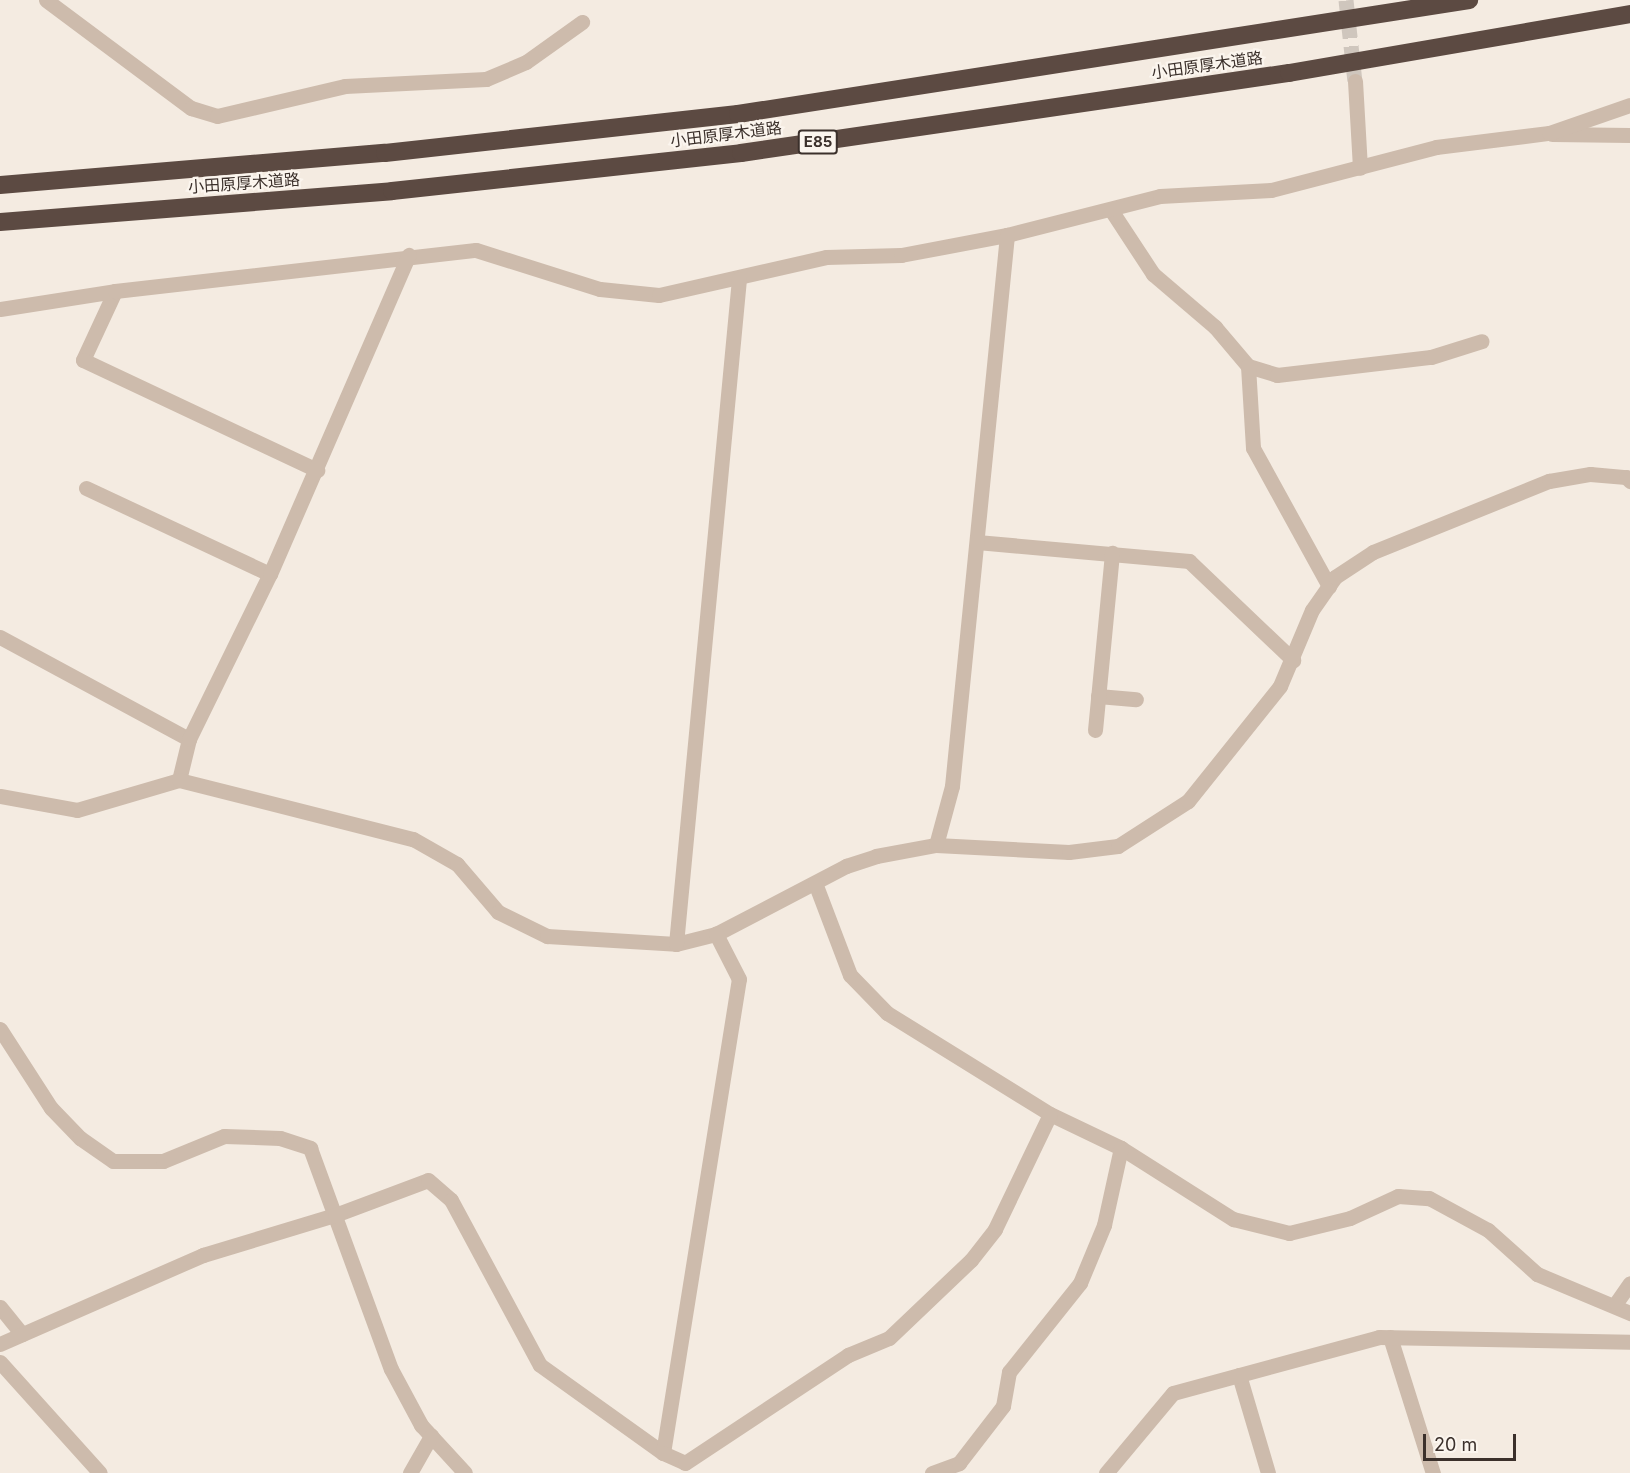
<!DOCTYPE html>
<meta charset="utf-8">
<style>
body{margin:0}
#map{position:relative;width:1630px;height:1473px;overflow:hidden;background:#f4ebe1;font-family:Inter,"Noto Sans JP",sans-serif}
div>[style]{position:absolute}
.minor-tunnel>*{height:15px;margin-top:-7.5px;transform-origin:0;background:repeating-linear-gradient(90deg,#cfc6bd 0 15px,transparent 0 23px)}
.minor>*{height:15px;margin:-7.5px;padding:0 7.5px;transform-origin:7.5px;border-radius:7.5px;background:#cdbbac}
.highway>*{height:18px;margin:-9px;padding:0 9px;transform-origin:9px;border-radius:9px;background:#5c4a42}
span{translate:-50% -50%;white-space:nowrap;text-align:center;line-height:1.15;-webkit-text-stroke:4.5px #fbf5ee;paint-order:stroke}
.shield-label span{padding:2px 4px;background:#fbf5ee;border:2px solid;border-radius:4px;-webkit-text-stroke-width:0}
.shield-label{font-size:15px;color:#3b302b;font-weight:700}
.street-label{font-size:16px;color:#3b302b}
.scale{position:absolute;left:1423px;top:1434px;width:93px;height:27px;box-sizing:border-box;border:3px solid #3b302b;border-top:0;padding-left:8px;font-size:18px;line-height:21px;white-space:nowrap;color:#3b302b;-webkit-text-stroke:4px #fbf5ee;paint-order:stroke}
</style>
<div id="map">
<div class="minor-tunnel">
<div style="left:1346px;top:0;width:81px;rotate:83.7deg"></div>
</div>
<div class="minor">
<div style="left:46px;top:0;width:181px;rotate:36.7deg"></div>
<div style="left:191px;top:108px;width:27px;rotate:17deg"></div>
<div style="left:217px;top:116px;width:131px;rotate:-13.2deg"></div>
<div style="left:345px;top:86px;width:141px;rotate:-2.8deg"></div>
<div style="left:486px;top:79px;width:43px;rotate:-23deg"></div>
<div style="left:526px;top:62px;width:69px;rotate:-35.5deg"></div>
<div style="left:1355px;top:81px;width:87px;rotate:86.7deg"></div>
<div style="left:1552px;top:134px;width:78px;rotate:0.7deg"></div>
<div style="left:1111px;top:210px;width:77px;rotate:56.7deg"></div>
<div style="left:1153px;top:274px;width:82px;rotate:40.5deg"></div>
<div style="left:1215px;top:327px;width:51px;rotate:49.8deg"></div>
<div style="left:1248px;top:366px;width:30px;rotate:17deg"></div>
<div style="left:1277px;top:375px;width:155px;rotate:-6.7deg"></div>
<div style="left:1431px;top:357px;width:53px;rotate:-17.4deg"></div>
<div style="left:115px;top:291px;width:76px;rotate:114.9deg"></div>
<div style="left:83px;top:360px;width:259px;rotate:25.2deg"></div>
<div style="left:0;top:309px;width:116px;rotate:-8.9deg"></div>
<div style="left:115px;top:291px;width:363px;rotate:-6.5deg"></div>
<div style="left:476px;top:250px;width:130px;rotate:17.5deg"></div>
<div style="left:600px;top:289px;width:59px;rotate:5.8deg"></div>
<div style="left:659px;top:295px;width:171px;rotate:-12.8deg"></div>
<div style="left:826px;top:257px;width:75px;rotate:-1.5deg"></div>
<div style="left:901px;top:255px;width:108px;rotate:-10.7deg"></div>
<div style="left:1007px;top:235px;width:158px;rotate:-14.3deg"></div>
<div style="left:1160px;top:196px;width:111px;rotate:-3.1deg"></div>
<div style="left:1271px;top:190px;width:171px;rotate:-14.6deg"></div>
<div style="left:1436px;top:147px;width:114px;rotate:-7.1deg"></div>
<div style="left:1549px;top:133px;width:86px;rotate:-19.1deg"></div>
<div style="left:1248px;top:366px;width:82px;rotate:86.5deg"></div>
<div style="left:1253px;top:448px;width:158px;rotate:61.2deg"></div>
<div style="left:86px;top:488px;width:203px;rotate:25.1deg"></div>
<div style="left:977px;top:542px;width:213px;rotate:5.1deg"></div>
<div style="left:1189px;top:561px;width:144px;rotate:43.6deg"></div>
<div style="left:0;top:637px;width:215px;rotate:28.4deg"></div>
<div style="left:1098px;top:696px;width:38px;rotate:5deg"></div>
<div style="left:1095px;top:730px;width:178px;rotate:-84.5deg"></div>
<div style="left:179px;top:780px;width:42px;rotate:-76.3deg"></div>
<div style="left:189px;top:739px;width:184px;rotate:-63.9deg"></div>
<div style="left:270px;top:574px;width:348px;rotate:-66.5deg"></div>
<div style="left:0;top:796px;width:78px;rotate:10.3deg"></div>
<div style="left:77px;top:810px;width:106px;rotate:-16.4deg"></div>
<div style="left:179px;top:780px;width:241px;rotate:14.2deg"></div>
<div style="left:413px;top:839px;width:51px;rotate:29.6deg"></div>
<div style="left:457px;top:864px;width:63px;rotate:49.5deg"></div>
<div style="left:498px;top:912px;width:55px;rotate:26.1deg"></div>
<div style="left:547px;top:936px;width:129px;rotate:3.5deg"></div>
<div style="left:676px;top:944px;width:41px;rotate:-14deg"></div>
<div style="left:716px;top:934px;width:147px;rotate:-27.6deg"></div>
<div style="left:846px;top:866px;width:32px;rotate:-18deg"></div>
<div style="left:876px;top:856px;width:61px;rotate:-10.4deg"></div>
<div style="left:936px;top:845px;width:133px;rotate:3deg"></div>
<div style="left:1069px;top:852px;width:49px;rotate:-7deg"></div>
<div style="left:1118px;top:846px;width:83px;rotate:-32.7deg"></div>
<div style="left:1188px;top:801px;width:147px;rotate:-51.3deg"></div>
<div style="left:1280px;top:686px;width:82px;rotate:-67.2deg"></div>
<div style="left:1312px;top:610px;width:40px;rotate:-55.1deg"></div>
<div style="left:1335px;top:577px;width:45px;rotate:-33.3deg"></div>
<div style="left:1373px;top:552px;width:190px;rotate:-22deg"></div>
<div style="left:1549px;top:481px;width:42px;rotate:-9.7deg"></div>
<div style="left:1590px;top:474px;width:36px;rotate:5deg"></div>
<div style="left:1626px;top:477px;width:6px;rotate:45deg"></div>
<div style="left:936px;top:845px;width:61px;rotate:-74.8deg"></div>
<div style="left:952px;top:786px;width:554px;rotate:-84.3deg"></div>
<div style="left:676px;top:944px;width:668px;rotate:-84.59deg"></div>
<div style="left:0;top:1029px;width:94px;rotate:57.2deg"></div>
<div style="left:51px;top:1108px;width:42px;rotate:46deg"></div>
<div style="left:80px;top:1138px;width:40px;rotate:34.9deg"></div>
<div style="left:113px;top:1161px;width:50px"></div>
<div style="left:163px;top:1161px;width:66px;rotate:-22.3deg"></div>
<div style="left:224px;top:1136px;width:56px;rotate:2deg"></div>
<div style="left:280px;top:1138px;width:32px;rotate:18deg"></div>
<div style="left:310px;top:1148px;width:235px;rotate:69.9deg"></div>
<div style="left:391px;top:1369px;width:64px;rotate:61.8deg"></div>
<div style="left:421px;top:1425px;width:65px;rotate:47.5deg"></div>
<div style="left:1050px;top:1114px;width:79px;rotate:25.6deg"></div>
<div style="left:1121px;top:1148px;width:133px;rotate:32.4deg"></div>
<div style="left:1233px;top:1219px;width:58px;rotate:14deg"></div>
<div style="left:1289px;top:1233px;width:63px;rotate:-13.8deg"></div>
<div style="left:1350px;top:1218px;width:53px;rotate:-24.6deg"></div>
<div style="left:1398px;top:1196px;width:31px;rotate:4deg"></div>
<div style="left:1429px;top:1198px;width:67px;rotate:28.5deg"></div>
<div style="left:1488px;top:1230px;width:66px;rotate:41.9deg"></div>
<div style="left:1537px;top:1274px;width:101px;rotate:22.8deg"></div>
<div style="left:1616px;top:1303px;width:24px;rotate:-55deg"></div>
<div style="left:0;top:1307px;width:35px;rotate:51deg"></div>
<div style="left:1390px;top:1337px;width:143px;rotate:72.5deg"></div>
<div style="left:0;top:1344px;width:222px;rotate:-23.7deg"></div>
<div style="left:203px;top:1255px;width:138px;rotate:-16.9deg"></div>
<div style="left:335px;top:1215px;width:99px;rotate:-20.6deg"></div>
<div style="left:428px;top:1180px;width:30px;rotate:41deg"></div>
<div style="left:451px;top:1200px;width:187px;rotate:61.7deg"></div>
<div style="left:540px;top:1365px;width:151px;rotate:35.6deg"></div>
<div style="left:663px;top:1453px;width:480px;rotate:-80.9deg"></div>
<div style="left:739px;top:979px;width:51px;rotate:-117.1deg"></div>
<div style="left:0;top:1362px;width:149px;rotate:48deg"></div>
<div style="left:1239px;top:1375px;width:102px;rotate:73.5deg"></div>
<div style="left:663px;top:1453px;width:24px;rotate:24deg"></div>
<div style="left:685px;top:1463px;width:196px;rotate:-33.5deg"></div>
<div style="left:848px;top:1355px;width:44px;rotate:-22.5deg"></div>
<div style="left:889px;top:1338px;width:113px;rotate:-43.6deg"></div>
<div style="left:971px;top:1260px;width:39px;rotate:-52deg"></div>
<div style="left:995px;top:1229px;width:127px;rotate:-64.4deg"></div>
<div style="left:1050px;top:1114px;width:192px;rotate:-148.2deg"></div>
<div style="left:887px;top:1013px;width:53px;rotate:-134.2deg"></div>
<div style="left:850px;top:975px;width:98px;rotate:-110.8deg"></div>
<div style="left:410px;top:1473px;width:43px;rotate:-60.4deg"></div>
<div style="left:932px;top:1473px;width:29px;rotate:-20deg"></div>
<div style="left:959px;top:1463px;width:72px;rotate:-52.3deg"></div>
<div style="left:1003px;top:1406px;width:35px;rotate:-80deg"></div>
<div style="left:1009px;top:1372px;width:114px;rotate:-51.4deg"></div>
<div style="left:1080px;top:1283px;width:63px;rotate:-67.5deg"></div>
<div style="left:1104px;top:1225px;width:79px;rotate:-77.6deg"></div>
<div style="left:1106px;top:1473px;width:104px;rotate:-50.1deg"></div>
<div style="left:1173px;top:1393px;width:213px;rotate:-15.2deg"></div>
<div style="left:1379px;top:1337px;width:251px;rotate:1.1deg"></div>
</div>
<div class="highway">
<div style="left:0;top:185px;width:386px;rotate:-4.8deg"></div>
<div style="left:385px;top:153px;width:355px;rotate:-6.3deg"></div>
<div style="left:738px;top:114px;width:740px;rotate:-8.86deg"></div>
<div style="left:0;top:222px;width:393px;rotate:-4.5deg"></div>
<div style="left:392px;top:191px;width:351px;rotate:-6.2deg"></div>
<div style="left:741px;top:153px;width:554px;rotate:-8.31deg"></div>
<div style="left:1289px;top:73px;width:346px;rotate:-9.8deg"></div>
</div>
<div class="shield-label">
<span style="left:818px;top:142px">E85</span>
</div>
<div class="street-label">
<span style="left:1207px;top:65px;rotate:-8deg">小田原厚木道路</span>
<span style="left:726px;top:134px;rotate:-7deg">小田原厚木道路</span>
<span style="left:244px;top:183px;rotate:-4deg">小田原厚木道路</span>
</div>
<div class="scale">20 m</div>
</div>
